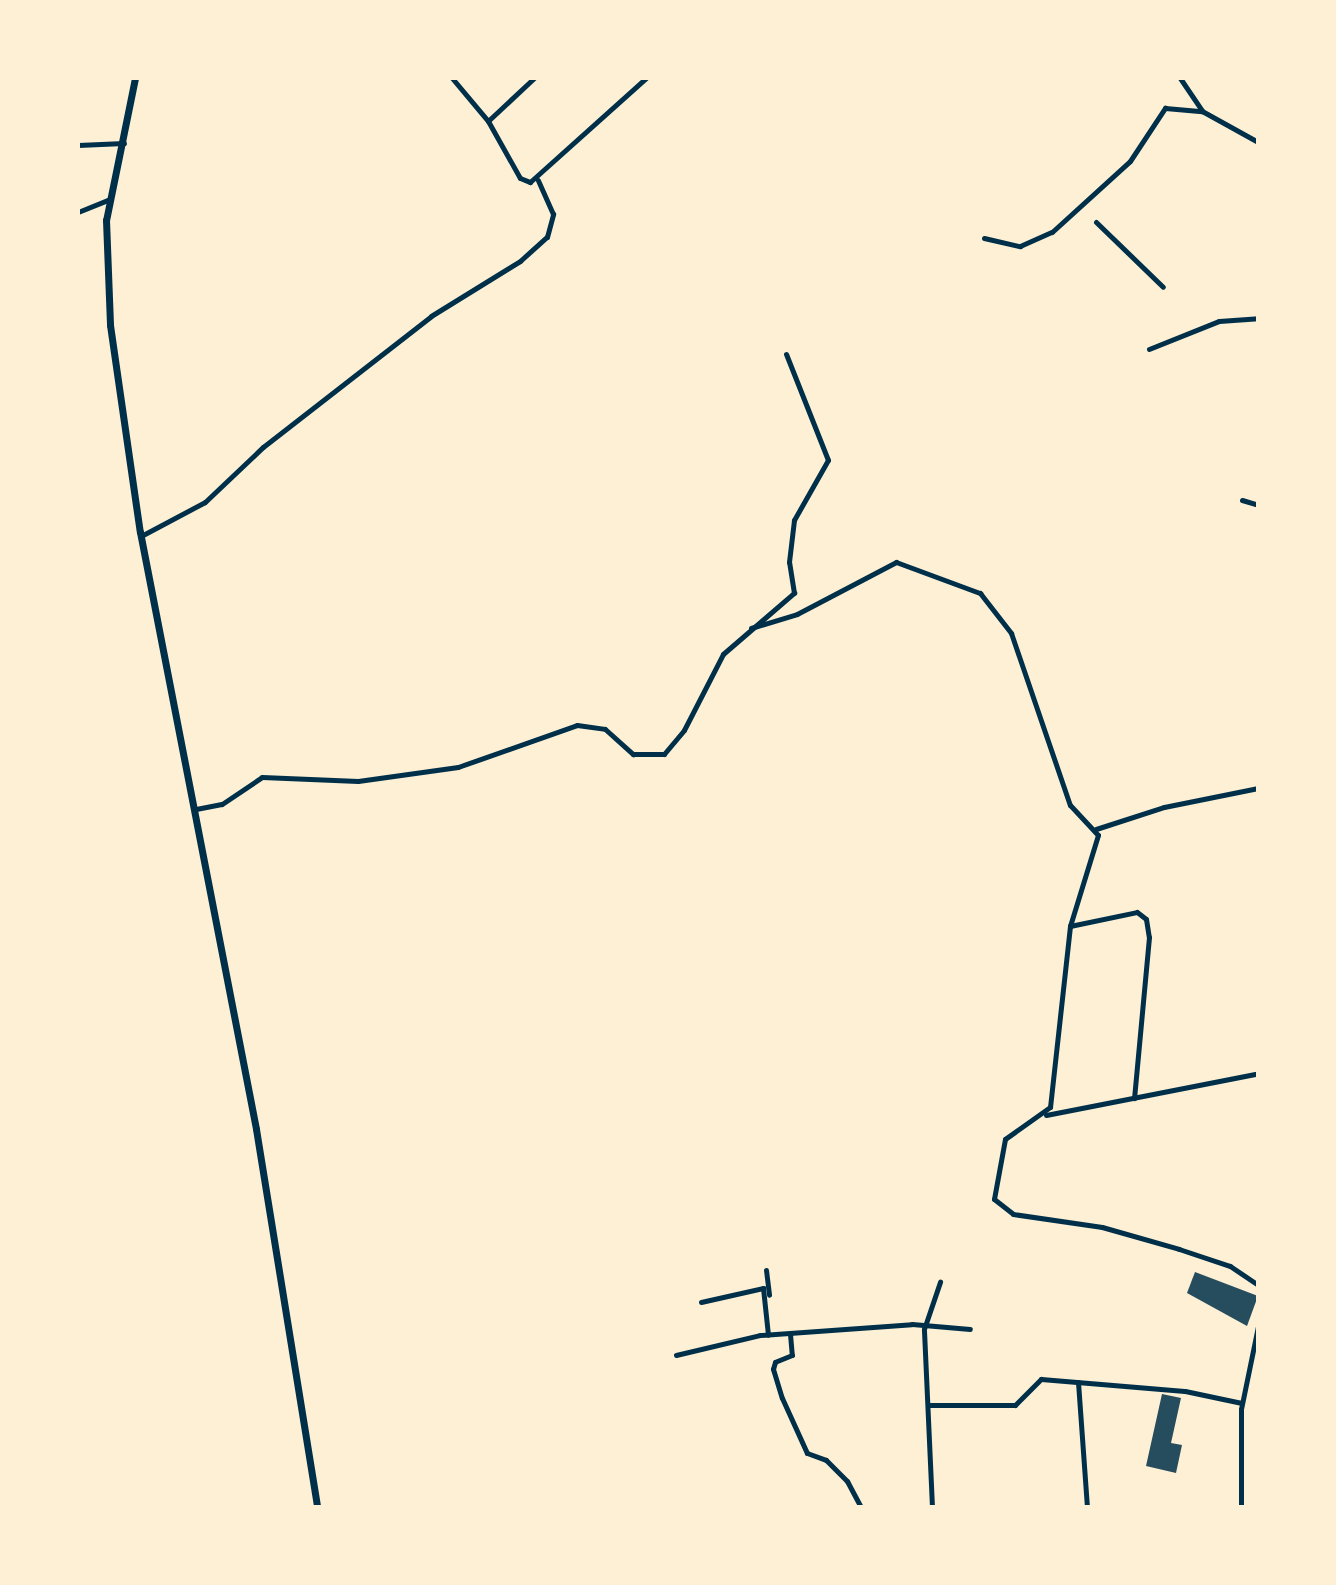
<!DOCTYPE html>
<style>
body{margin:0}
#map{position:relative;width:1336px;height:1585px;overflow:hidden;background:#fdf0d5;font-family:"Titillium Web",sans-serif}
div>[style]{position:absolute}
.building>*{inset:0;background:#264d5e}
.minor>*{height:5px;margin:-2.5px;padding:0 2.5px;transform-origin:2.5px;border-radius:2.5px;background:#003049}
.secondary>*{height:7px;margin:-3.5px;padding:0 3.5px;transform-origin:3.5px;border-radius:3.5px;background:#003049}
span{translate:-50% -50%;white-space:nowrap;text-align:center;line-height:1.15;-webkit-text-stroke:8px #fdf0d5;paint-order:stroke}
.frame{position:absolute;inset:0;border:80px solid #fdf0d5;pointer-events:none}
</style>
<div id="map">
<div class="building">
<div style="clip-path:polygon(1195px 1272px,1258px 1296px,1247px 1326px,1187px 1293px)"></div>
<div style="clip-path:polygon(1162px 1394px,1181px 1398px,1171px 1443px,1182px 1445px,1176px 1473px,1146px 1466px)"></div>
</div>
<div class="minor">
<div style="left:452px;top:78px;width:56px;rotate:50.1deg"></div>
<div style="left:488px;top:121px;width:65px;rotate:60.7deg"></div>
<div style="left:520px;top:178px;width:11px;rotate:22deg"></div>
<div style="left:530px;top:182px;width:156px;rotate:-41.9deg"></div>
<div style="left:1180px;top:78px;width:40px;rotate:56deg"></div>
<div style="left:1202px;top:111px;width:64px;rotate:29deg"></div>
<div style="left:488px;top:121px;width:63px;rotate:-43.1deg"></div>
<div style="left:78px;top:145px;width:46px;rotate:-2.5deg"></div>
<div style="left:78px;top:212px;width:35px;rotate:-22deg"></div>
<div style="left:1096px;top:222px;width:93px;rotate:44.1deg"></div>
<div style="left:984px;top:238px;width:37px;rotate:13deg"></div>
<div style="left:1020px;top:246px;width:35px;rotate:-24deg"></div>
<div style="left:1052px;top:232px;width:105px;rotate:-42.3deg"></div>
<div style="left:1130px;top:161px;width:64px;rotate:-56.6deg"></div>
<div style="left:1165px;top:108px;width:37px;rotate:5deg"></div>
<div style="left:1149px;top:349px;width:75px;rotate:-21.8deg"></div>
<div style="left:1219px;top:321px;width:39px;rotate:-4deg"></div>
<div style="left:1242px;top:500px;width:17px;rotate:17deg"></div>
<div style="left:141px;top:536px;width:72px;rotate:-28deg"></div>
<div style="left:205px;top:502px;width:80px;rotate:-43.5deg"></div>
<div style="left:263px;top:447px;width:213px;rotate:-37.9deg"></div>
<div style="left:431px;top:316px;width:105px;rotate:-31.7deg"></div>
<div style="left:520px;top:261px;width:36px;rotate:-42deg"></div>
<div style="left:547px;top:237px;width:24px;rotate:-75deg"></div>
<div style="left:553px;top:214px;width:37px;rotate:-114deg"></div>
<div style="left:751px;top:628px;width:48px;rotate:-16.9deg"></div>
<div style="left:797px;top:614px;width:112px;rotate:-27.7deg"></div>
<div style="left:896px;top:562px;width:90px;rotate:20.3deg"></div>
<div style="left:980px;top:593px;width:51px;rotate:52.2deg"></div>
<div style="left:1011px;top:633px;width:182px;rotate:71.1deg"></div>
<div style="left:1070px;top:805px;width:41px;rotate:47deg"></div>
<div style="left:1098px;top:835px;width:95px;rotate:107.1deg"></div>
<div style="left:1070px;top:926px;width:182px;rotate:96.3deg"></div>
<div style="left:1050px;top:1107px;width:55px;rotate:144.6deg"></div>
<div style="left:1005px;top:1139px;width:61px;rotate:100.4deg"></div>
<div style="left:994px;top:1199px;width:24px;rotate:38deg"></div>
<div style="left:1013px;top:1214px;width:90px;rotate:8.3deg"></div>
<div style="left:1102px;top:1227px;width:80px;rotate:15.9deg"></div>
<div style="left:1179px;top:1249px;width:54px;rotate:18.4deg"></div>
<div style="left:1230px;top:1266px;width:34px;rotate:34deg"></div>
<div style="left:196px;top:809px;width:26px;rotate:-11deg"></div>
<div style="left:222px;top:804px;width:48px;rotate:-34deg"></div>
<div style="left:262px;top:777px;width:96px;rotate:2.4deg"></div>
<div style="left:358px;top:781px;width:101px;rotate:-8deg"></div>
<div style="left:458px;top:767px;width:126px;rotate:-19.4deg"></div>
<div style="left:577px;top:725px;width:28px;rotate:8deg"></div>
<div style="left:605px;top:729px;width:38px;rotate:42deg"></div>
<div style="left:633px;top:754px;width:31px"></div>
<div style="left:664px;top:754px;width:31px;rotate:-50deg"></div>
<div style="left:684px;top:730px;width:85px;rotate:-62.8deg"></div>
<div style="left:723px;top:654px;width:94px;rotate:-40.7deg"></div>
<div style="left:794px;top:593px;width:31px;rotate:-99deg"></div>
<div style="left:789px;top:562px;width:42px;rotate:-83.2deg"></div>
<div style="left:794px;top:520px;width:69px;rotate:-60.5deg"></div>
<div style="left:828px;top:460px;width:114px;rotate:-111.6deg"></div>
<div style="left:1096px;top:829px;width:71px;rotate:-17.9deg"></div>
<div style="left:1164px;top:807px;width:96px;rotate:-11.4deg"></div>
<div style="left:1070px;top:926px;width:68px;rotate:-11.8deg"></div>
<div style="left:1137px;top:912px;width:11px;rotate:38deg"></div>
<div style="left:1146px;top:919px;width:18px;rotate:81deg"></div>
<div style="left:1149px;top:937px;width:162px;rotate:95.3deg"></div>
<div style="left:1046px;top:1115px;width:213px;rotate:-11.1deg"></div>
<div style="left:766px;top:1270px;width:25px;rotate:83deg"></div>
<div style="left:701px;top:1302px;width:64px;rotate:-12.7deg"></div>
<div style="left:763px;top:1288px;width:47px;rotate:83.9deg"></div>
<div style="left:790px;top:1334px;width:21px;rotate:85deg"></div>
<div style="left:792px;top:1355px;width:18px;rotate:158deg"></div>
<div style="left:775px;top:1362px;width:7px;rotate:106deg"></div>
<div style="left:773px;top:1369px;width:30px;rotate:73deg"></div>
<div style="left:782px;top:1398px;width:60px;rotate:65.6deg"></div>
<div style="left:807px;top:1453px;width:20px;rotate:20deg"></div>
<div style="left:826px;top:1460px;width:30px;rotate:45deg"></div>
<div style="left:847px;top:1481px;width:30px;rotate:62deg"></div>
<div style="left:676px;top:1355px;width:86px;rotate:-13.4deg"></div>
<div style="left:760px;top:1335px;width:152px;rotate:-4.1deg"></div>
<div style="left:912px;top:1324px;width:58px;rotate:4.9deg"></div>
<div style="left:1078px;top:1382px;width:125px;rotate:85.9deg"></div>
<div style="left:929px;top:1405px;width:86px"></div>
<div style="left:1015px;top:1405px;width:37px;rotate:-45deg"></div>
<div style="left:1041px;top:1379px;width:144px;rotate:4.8deg"></div>
<div style="left:1185px;top:1391px;width:58px;rotate:11.9deg"></div>
<div style="left:932px;top:1507px;width:178px;rotate:-92.6deg"></div>
<div style="left:924px;top:1329px;width:50px;rotate:-71.2deg"></div>
<div style="left:1241px;top:1507px;width:98px;rotate:-90deg"></div>
<div style="left:1241px;top:1409px;width:85px;rotate:-78.4deg"></div>
</div>
<div class="secondary">
<div style="left:135px;top:78px;width:145px;rotate:101.5deg"></div>
<div style="left:106px;top:220px;width:105px;rotate:87.8deg"></div>
<div style="left:110px;top:325px;width:209px;rotate:81.8deg"></div>
<div style="left:140px;top:532px;width:608px;rotate:79deg"></div>
<div style="left:256px;top:1129px;width:383px;rotate:80.8deg"></div>
</div>
<div class="frame"></div>
</div>
